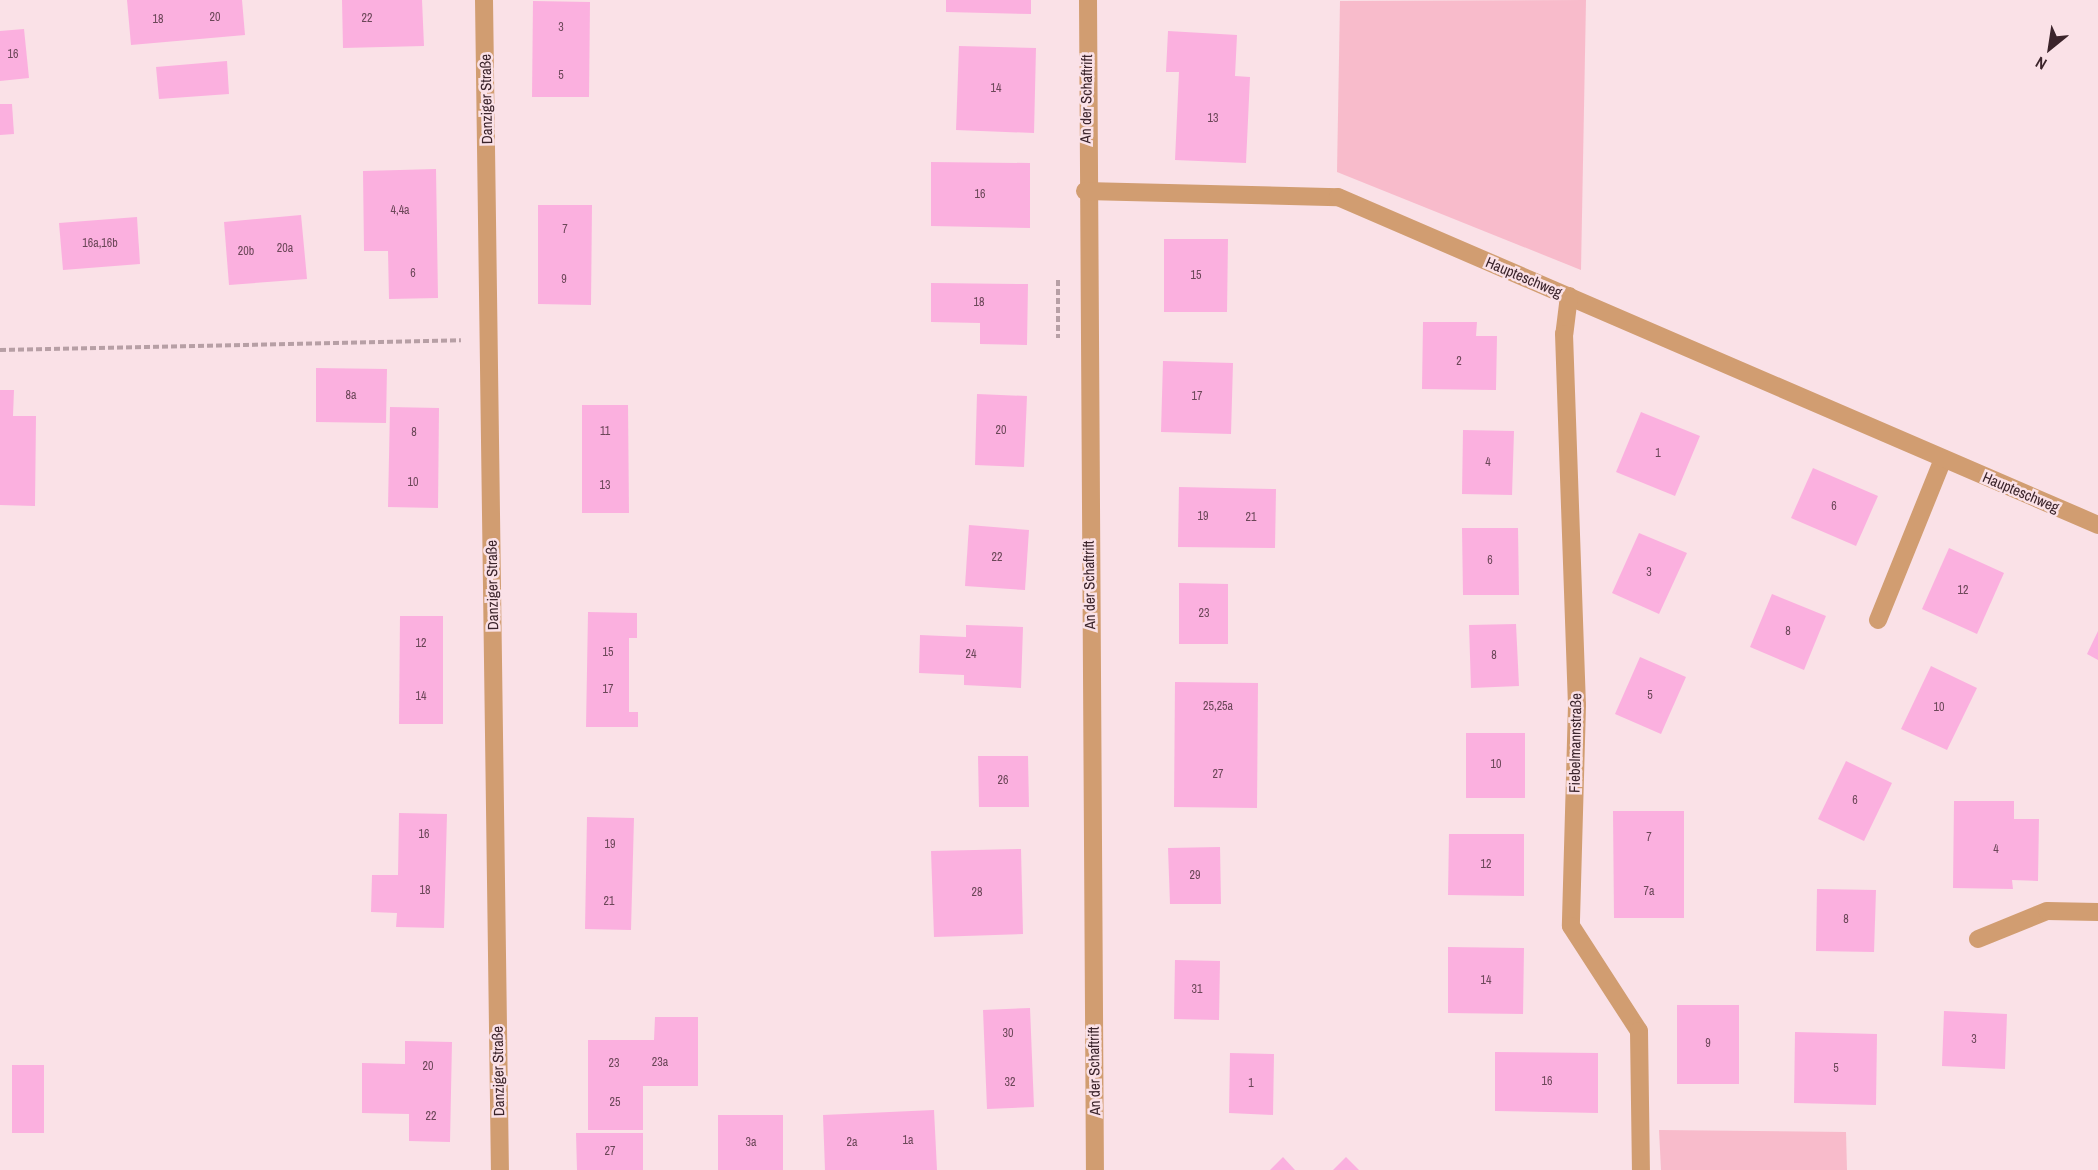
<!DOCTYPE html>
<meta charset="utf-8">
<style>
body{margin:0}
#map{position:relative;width:2098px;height:1170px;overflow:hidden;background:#fae1e7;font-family:"Archivo Narrow",sans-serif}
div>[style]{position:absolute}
.green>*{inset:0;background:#f8bbcb}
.building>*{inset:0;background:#fbb0df}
.path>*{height:4px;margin-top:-2px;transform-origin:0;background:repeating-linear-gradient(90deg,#b79fa5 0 6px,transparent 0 9px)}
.service>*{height:18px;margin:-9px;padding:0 9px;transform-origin:9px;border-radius:9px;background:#d19d71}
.minor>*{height:18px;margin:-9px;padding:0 9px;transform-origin:9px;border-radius:9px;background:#d19d71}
span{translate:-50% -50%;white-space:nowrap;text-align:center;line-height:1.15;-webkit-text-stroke:5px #fae1e7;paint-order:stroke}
.number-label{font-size:12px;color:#6b4758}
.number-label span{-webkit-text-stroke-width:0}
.street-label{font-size:15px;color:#3b242b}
.north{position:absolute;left:2020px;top:18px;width:60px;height:60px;-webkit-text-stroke:4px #fae1e7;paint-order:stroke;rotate:210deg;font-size:16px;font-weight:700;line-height:24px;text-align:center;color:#3b242b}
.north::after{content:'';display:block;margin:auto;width:21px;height:27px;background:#3b242b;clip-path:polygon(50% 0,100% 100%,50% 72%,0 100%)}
</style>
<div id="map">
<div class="green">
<div style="clip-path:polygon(1586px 0,1581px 270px,1337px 172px,1340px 1px)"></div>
<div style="clip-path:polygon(1659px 1130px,1846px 1132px,1847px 1170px,1661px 1170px)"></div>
</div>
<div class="building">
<div style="clip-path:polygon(127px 0,242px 0,245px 35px,131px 45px)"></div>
<div style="clip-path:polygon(342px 0,422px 0,424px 46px,343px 48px)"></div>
<div style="clip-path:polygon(946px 0,1031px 0,1031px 14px,946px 12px)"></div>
<div style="clip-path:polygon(533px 1px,590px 2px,589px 97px,532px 97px)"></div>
<div style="clip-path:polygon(24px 29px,29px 78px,0 81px,0 31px)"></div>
<div style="clip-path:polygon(1168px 31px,1237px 35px,1235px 76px,1250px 77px,1246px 163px,1175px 160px,1179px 72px,1166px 72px)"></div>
<div style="clip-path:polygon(959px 46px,1036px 48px,1034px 133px,956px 130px)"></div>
<div style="clip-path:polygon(227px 61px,229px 94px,159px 99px,156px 67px)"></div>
<div style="clip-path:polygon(0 104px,12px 104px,14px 134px,0 135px)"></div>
<div style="clip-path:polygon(931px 162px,1030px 163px,1030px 228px,931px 226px)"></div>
<div style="clip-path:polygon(436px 169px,438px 298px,389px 299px,388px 251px,364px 251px,363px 171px)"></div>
<div style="clip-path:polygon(538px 205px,592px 205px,591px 305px,538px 304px)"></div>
<div style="clip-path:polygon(301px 215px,307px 279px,229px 285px,224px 222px)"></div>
<div style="clip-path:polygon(137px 217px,140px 264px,63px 270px,59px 223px)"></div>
<div style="clip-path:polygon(1164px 239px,1228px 239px,1227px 312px,1164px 312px)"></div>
<div style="clip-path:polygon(931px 283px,1028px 284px,1027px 345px,980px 344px,980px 323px,931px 322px)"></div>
<div style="clip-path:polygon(1423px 322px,1477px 322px,1476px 336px,1497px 336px,1496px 390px,1422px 389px)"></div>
<div style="clip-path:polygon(1163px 361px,1233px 363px,1231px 434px,1161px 432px)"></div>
<div style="clip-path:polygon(316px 368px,387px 369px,386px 423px,316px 422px)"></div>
<div style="clip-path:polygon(0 390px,14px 390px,13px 416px,36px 416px,35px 506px,0 505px)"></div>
<div style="clip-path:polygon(977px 394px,1027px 396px,1024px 467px,975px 465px)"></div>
<div style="clip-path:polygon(582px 405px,628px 405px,629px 513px,582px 513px)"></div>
<div style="clip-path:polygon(390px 407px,439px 408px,438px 508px,388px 507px)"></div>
<div style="clip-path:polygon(1641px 412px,1700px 436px,1675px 496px,1616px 472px)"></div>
<div style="clip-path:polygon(1463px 430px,1514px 431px,1512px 495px,1462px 494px)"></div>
<div style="clip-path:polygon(1813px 468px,1878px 496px,1856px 546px,1791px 518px)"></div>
<div style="clip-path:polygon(1179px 487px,1276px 489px,1275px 548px,1178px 547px)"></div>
<div style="clip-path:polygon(969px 525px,1029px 530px,1025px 590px,965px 586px)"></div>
<div style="clip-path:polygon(1462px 528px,1518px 528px,1519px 595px,1463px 595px)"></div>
<div style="clip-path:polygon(1639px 533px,1687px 553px,1659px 614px,1612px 593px)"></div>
<div style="clip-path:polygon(1949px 548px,2004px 573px,1977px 634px,1922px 609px)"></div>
<div style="clip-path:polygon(1179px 583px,1228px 584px,1228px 644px,1179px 644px)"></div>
<div style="clip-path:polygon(1772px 594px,1826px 616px,1804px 670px,1750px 647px)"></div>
<div style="clip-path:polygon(588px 612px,637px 613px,637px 638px,629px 638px,629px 712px,638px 712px,638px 727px,586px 727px)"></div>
<div style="clip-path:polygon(400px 616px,443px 616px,443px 724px,399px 724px)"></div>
<div style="clip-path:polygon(1516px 624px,1519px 686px,1471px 688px,1469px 625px)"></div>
<div style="clip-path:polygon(966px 625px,1023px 627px,1021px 688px,964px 685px,964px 675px,919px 673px,920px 635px,966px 637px)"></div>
<div style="clip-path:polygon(2098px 631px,2098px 660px,2087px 654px)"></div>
<div style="clip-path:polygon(1640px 657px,1686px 677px,1661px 734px,1615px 714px)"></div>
<div style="clip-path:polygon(1931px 666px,1977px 688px,1947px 750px,1901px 729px)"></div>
<div style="clip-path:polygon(1175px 682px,1258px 683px,1257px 808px,1174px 807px)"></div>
<div style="clip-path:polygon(1466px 733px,1525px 733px,1525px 798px,1466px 798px)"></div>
<div style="clip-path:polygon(978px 756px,1028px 756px,1029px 807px,979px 807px)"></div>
<div style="clip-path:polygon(1846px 761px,1892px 783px,1864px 841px,1818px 819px)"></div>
<div style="clip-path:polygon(1954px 801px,2014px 801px,2014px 819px,2039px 819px,2038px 881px,2012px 880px,2013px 889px,1953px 888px)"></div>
<div style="clip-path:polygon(1613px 811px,1684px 811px,1684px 918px,1614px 918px)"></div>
<div style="clip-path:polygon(399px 813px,447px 814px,444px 928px,396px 927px,397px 913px,371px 912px,372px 875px,398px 875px)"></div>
<div style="clip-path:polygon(587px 817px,634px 818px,631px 930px,585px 929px)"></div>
<div style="clip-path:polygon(1449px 834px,1524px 834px,1524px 896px,1448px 895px)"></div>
<div style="clip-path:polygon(1220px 847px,1221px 904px,1170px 904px,1168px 848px)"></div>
<div style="clip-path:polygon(1021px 849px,1023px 934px,934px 937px,931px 851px)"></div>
<div style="clip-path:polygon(1817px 889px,1876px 890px,1874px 952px,1816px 951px)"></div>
<div style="clip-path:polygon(1448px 947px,1524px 948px,1523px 1014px,1448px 1013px)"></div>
<div style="clip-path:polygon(1175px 960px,1220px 961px,1219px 1020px,1174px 1019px)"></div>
<div style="clip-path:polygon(1677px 1005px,1739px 1005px,1739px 1084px,1677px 1084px)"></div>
<div style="clip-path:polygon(1030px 1008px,1034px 1107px,987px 1109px,983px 1010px)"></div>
<div style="clip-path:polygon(1944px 1011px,2007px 1014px,2005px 1069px,1942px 1066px)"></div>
<div style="clip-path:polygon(655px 1017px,698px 1017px,698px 1086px,643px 1086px,643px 1130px,588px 1130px,588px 1040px,654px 1040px)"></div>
<div style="clip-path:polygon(1795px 1032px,1877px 1034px,1876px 1105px,1794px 1103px)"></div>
<div style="clip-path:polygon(405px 1041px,452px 1042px,450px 1142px,409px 1141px,409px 1114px,362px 1113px,362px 1063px,405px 1064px)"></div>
<div style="clip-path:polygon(1495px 1052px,1598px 1053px,1598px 1113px,1495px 1111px)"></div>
<div style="clip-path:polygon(1230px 1053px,1274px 1054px,1273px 1115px,1229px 1113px)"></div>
<div style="clip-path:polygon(12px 1065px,44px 1065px,44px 1133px,12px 1133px)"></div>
<div style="clip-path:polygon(934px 1110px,937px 1170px,825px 1170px,823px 1115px)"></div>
<div style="clip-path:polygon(718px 1115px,783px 1115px,783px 1170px,718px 1170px)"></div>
<div style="clip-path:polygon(576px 1133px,643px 1133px,643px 1170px,577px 1170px)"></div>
<div style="clip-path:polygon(1283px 1157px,1295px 1170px,1270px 1170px)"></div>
<div style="clip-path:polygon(1346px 1157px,1359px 1170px,1333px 1170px)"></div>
</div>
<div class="path">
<div style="left:1058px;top:280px;width:58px;rotate:90deg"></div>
<div style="left:0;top:350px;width:461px;rotate:-1.2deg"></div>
</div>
<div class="service">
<div style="left:1878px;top:620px;width:174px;rotate:-68deg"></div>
<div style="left:1978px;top:939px;width:74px;rotate:-22.1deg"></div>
<div style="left:2047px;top:911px;width:51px;rotate:1.1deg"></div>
</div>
<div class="minor">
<div style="left:484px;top:0;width:1170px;rotate:89.22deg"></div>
<div style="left:1088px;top:0;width:1170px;rotate:89.66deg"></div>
<div style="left:1085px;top:191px;width:253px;rotate:1.4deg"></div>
<div style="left:1338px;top:197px;width:828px;rotate:23.34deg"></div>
<div style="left:1569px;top:296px;width:38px;rotate:97deg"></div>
<div style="left:1564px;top:334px;width:371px;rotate:88deg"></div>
<div style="left:1577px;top:705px;width:221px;rotate:91.6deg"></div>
<div style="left:1571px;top:926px;width:125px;rotate:57.1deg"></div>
<div style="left:1639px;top:1031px;width:139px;rotate:89.2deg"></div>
</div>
<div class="number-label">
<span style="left:215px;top:18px">20</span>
<span style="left:367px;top:19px">22</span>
<span style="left:158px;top:20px">18</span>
<span style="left:561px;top:28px">3</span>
<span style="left:13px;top:55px">16</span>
<span style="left:561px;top:76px">5</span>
<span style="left:996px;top:89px">14</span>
<span style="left:1213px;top:119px">13</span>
<span style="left:980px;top:195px">16</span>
<span style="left:400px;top:211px">4,4a</span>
<span style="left:565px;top:230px">7</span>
<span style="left:100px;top:244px">16a,16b</span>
<span style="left:285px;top:249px">20a</span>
<span style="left:246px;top:252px">20b</span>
<span style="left:413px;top:274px">6</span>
<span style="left:1196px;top:276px">15</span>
<span style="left:564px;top:280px">9</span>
<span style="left:979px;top:303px">18</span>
<span style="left:1459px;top:362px">2</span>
<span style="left:351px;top:396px">8a</span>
<span style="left:1197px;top:397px">17</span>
<span style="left:1001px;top:431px">20</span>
<span style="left:605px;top:432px">11</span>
<span style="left:414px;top:433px">8</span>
<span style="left:1658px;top:454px">1</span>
<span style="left:1488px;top:463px">4</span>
<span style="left:413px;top:483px">10</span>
<span style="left:605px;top:486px">13</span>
<span style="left:1834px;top:507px">6</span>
<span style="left:1203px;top:517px">19</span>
<span style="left:1251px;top:518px">21</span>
<span style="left:997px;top:558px">22</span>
<span style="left:1490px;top:561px">6</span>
<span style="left:1649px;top:573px">3</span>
<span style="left:1963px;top:591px">12</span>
<span style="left:1204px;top:614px">23</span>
<span style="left:1788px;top:632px">8</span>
<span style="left:421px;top:644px">12</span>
<span style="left:608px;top:653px">15</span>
<span style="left:971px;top:655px">24</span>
<span style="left:1494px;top:656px">8</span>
<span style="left:608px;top:690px">17</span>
<span style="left:1650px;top:696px">5</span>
<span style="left:421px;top:697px">14</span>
<span style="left:1218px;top:707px">25,25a</span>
<span style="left:1939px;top:708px">10</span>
<span style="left:1496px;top:765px">10</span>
<span style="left:1218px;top:775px">27</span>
<span style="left:1003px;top:781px">26</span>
<span style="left:1855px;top:801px">6</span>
<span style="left:424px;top:835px">16</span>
<span style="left:1649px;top:838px">7</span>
<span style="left:610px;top:845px">19</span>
<span style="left:1996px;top:850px">4</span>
<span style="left:1486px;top:865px">12</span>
<span style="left:1195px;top:876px">29</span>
<span style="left:425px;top:891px">18</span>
<span style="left:1649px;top:892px">7a</span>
<span style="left:977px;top:893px">28</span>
<span style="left:609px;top:902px">21</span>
<span style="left:1846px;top:920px">8</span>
<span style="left:1486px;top:981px">14</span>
<span style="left:1197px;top:990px">31</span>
<span style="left:1008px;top:1034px">30</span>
<span style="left:1974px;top:1040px">3</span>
<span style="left:1708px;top:1044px">9</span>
<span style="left:660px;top:1063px">23a</span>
<span style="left:614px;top:1064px">23</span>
<span style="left:428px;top:1067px">20</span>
<span style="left:1836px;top:1069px">5</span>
<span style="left:1547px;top:1082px">16</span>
<span style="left:1010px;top:1083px">32</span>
<span style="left:1251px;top:1084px">1</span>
<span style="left:615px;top:1103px">25</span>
<span style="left:431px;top:1117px">22</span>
<span style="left:908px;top:1141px">1a</span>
<span style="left:751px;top:1143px">3a</span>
<span style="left:852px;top:1143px">2a</span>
<span style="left:610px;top:1152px">27</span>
</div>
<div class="street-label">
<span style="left:486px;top:99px;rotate:-91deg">Danziger Straße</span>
<span style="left:1086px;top:99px;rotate:-89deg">An der Schaftrift</span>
<span style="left:1524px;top:277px;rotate:23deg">Haupteschweg</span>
<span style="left:2021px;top:492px;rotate:23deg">Haupteschweg</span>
<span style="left:492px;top:585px;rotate:-91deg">Danziger Straße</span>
<span style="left:1089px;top:585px;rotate:-91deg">An der Schaftrift</span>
<span style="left:1575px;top:743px;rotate:-89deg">Fiebelmannstraße</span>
<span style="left:498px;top:1071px;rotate:-91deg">Danziger Straße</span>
<span style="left:1094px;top:1071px;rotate:-91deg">An der Schaftrift</span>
</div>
<div class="north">N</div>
</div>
